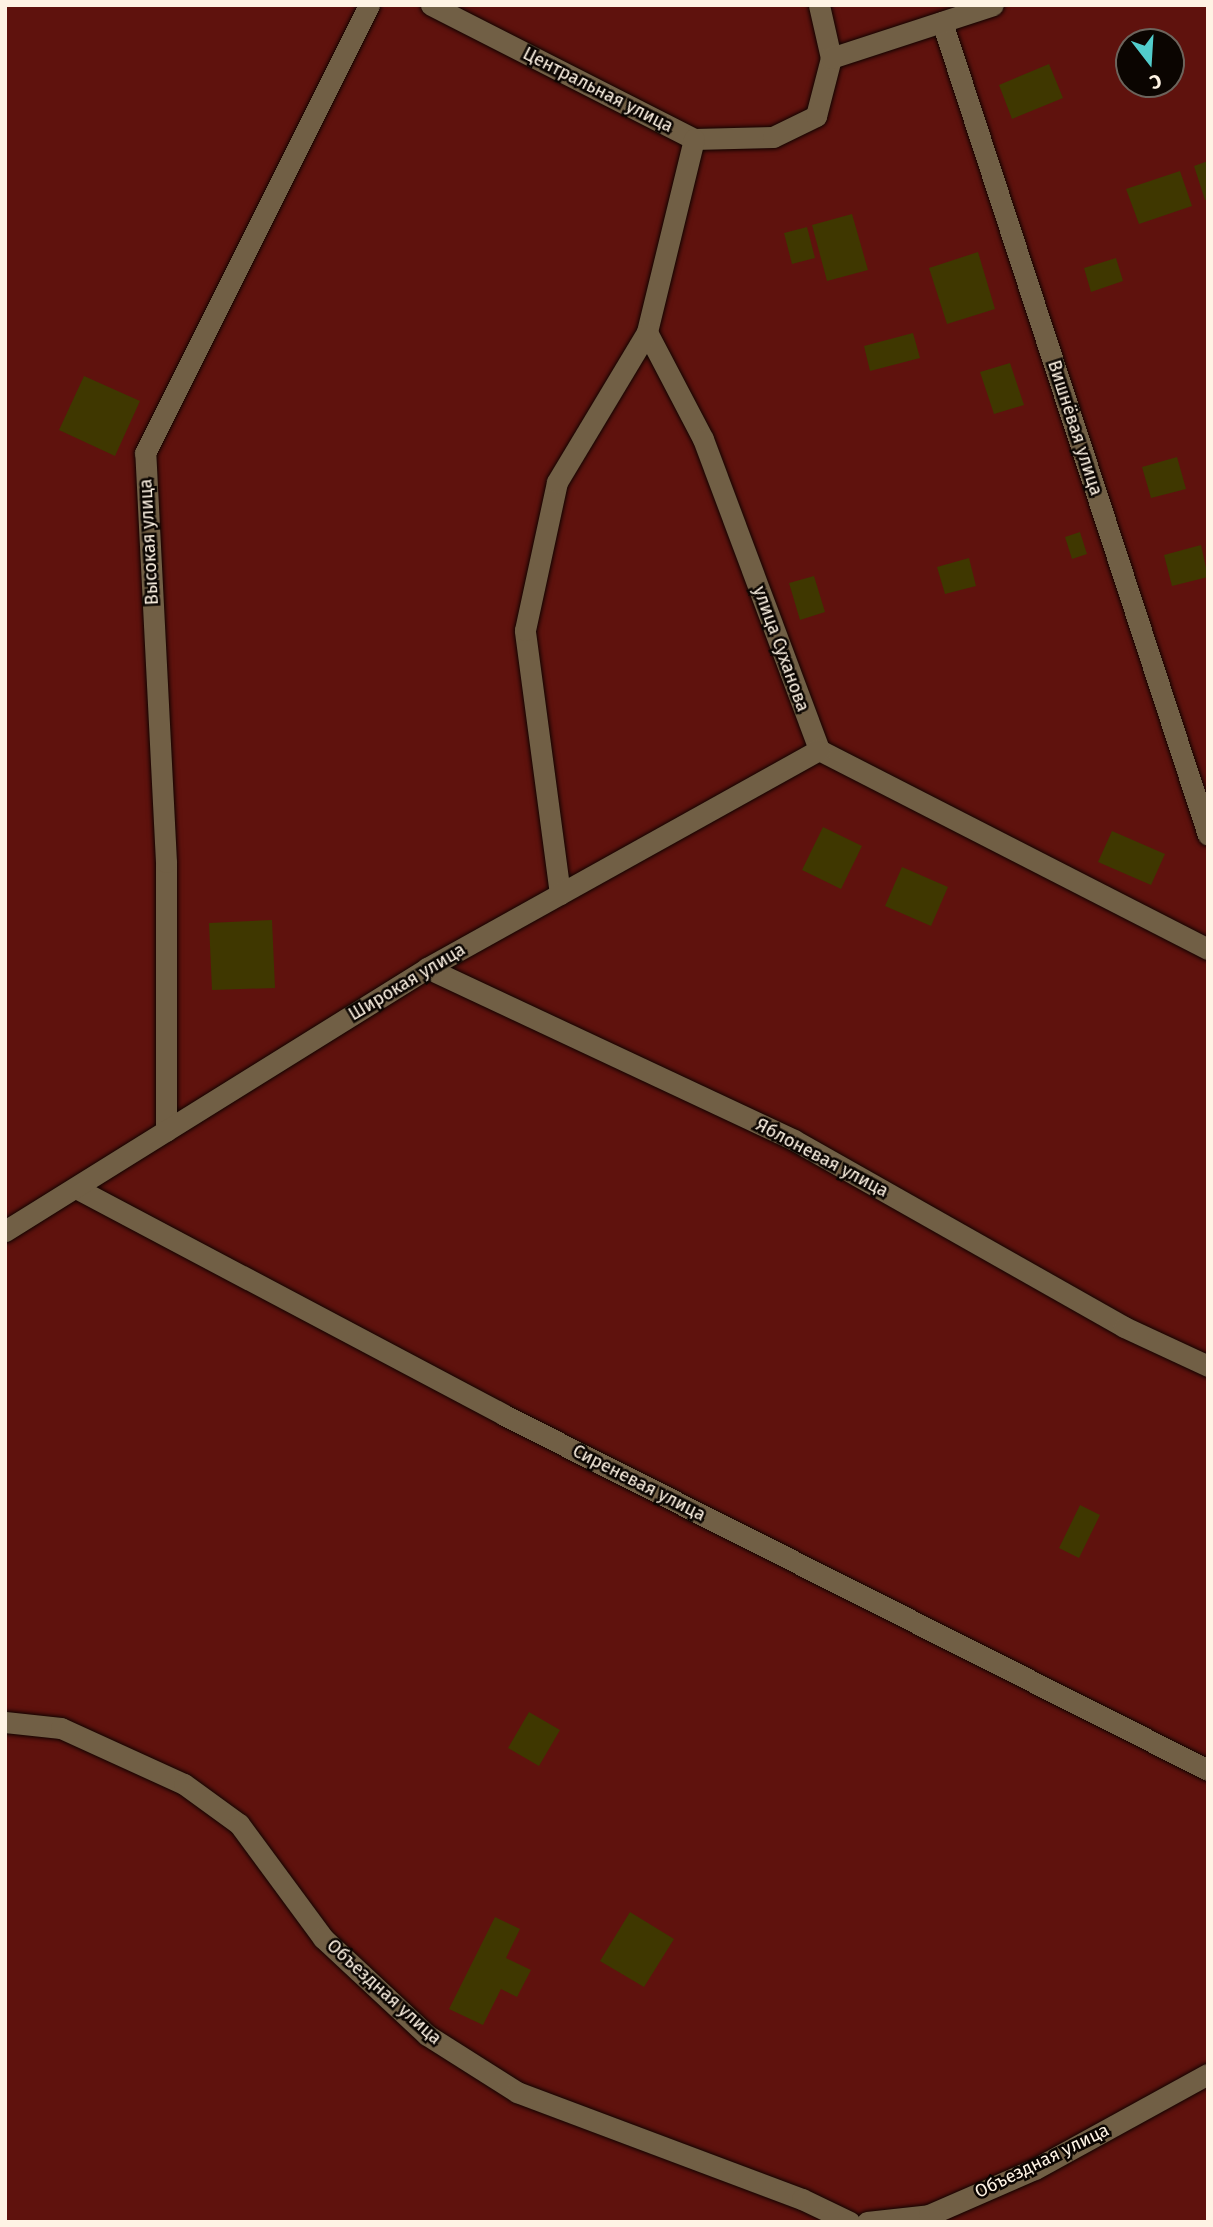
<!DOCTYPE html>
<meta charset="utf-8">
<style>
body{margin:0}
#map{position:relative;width:1213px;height:2227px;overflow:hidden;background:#281801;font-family:"Fira Sans",sans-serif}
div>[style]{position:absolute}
.green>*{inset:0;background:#5f120d}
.building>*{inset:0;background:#3f3700}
.roads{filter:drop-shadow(0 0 2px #100400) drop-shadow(0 0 2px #100400)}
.lane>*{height:21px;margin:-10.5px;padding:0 10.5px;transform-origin:10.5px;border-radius:10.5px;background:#715f45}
span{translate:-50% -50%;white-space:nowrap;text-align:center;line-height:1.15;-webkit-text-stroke:5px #0b0501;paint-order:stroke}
.street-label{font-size:18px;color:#fef3e4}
.frame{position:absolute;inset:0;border:7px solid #fef3e4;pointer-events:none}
.north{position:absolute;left:1115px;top:28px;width:70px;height:70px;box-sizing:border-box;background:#0b0501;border:2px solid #6c645c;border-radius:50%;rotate:163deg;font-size:19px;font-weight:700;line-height:28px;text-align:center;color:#fef3e4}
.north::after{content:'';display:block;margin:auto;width:24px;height:32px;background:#52cdcc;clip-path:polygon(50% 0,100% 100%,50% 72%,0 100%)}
</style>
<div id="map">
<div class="green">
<div style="clip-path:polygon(evenodd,5px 5px,1208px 5px,1208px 2222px,5px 2222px,5px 5px,1129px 42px,1171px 42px,1171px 84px,1129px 84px,1129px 42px)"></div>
</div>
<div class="building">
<div style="clip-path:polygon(1049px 64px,1063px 98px,1012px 119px,999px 85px)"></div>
<div style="clip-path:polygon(1208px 161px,1208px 199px,1205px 200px,1194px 166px)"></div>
<div style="clip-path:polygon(1180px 171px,1192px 206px,1139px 224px,1126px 189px)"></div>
<div style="clip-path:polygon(852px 214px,868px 270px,827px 281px,812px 225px)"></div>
<div style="clip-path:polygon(807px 227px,815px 258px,792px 264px,784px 233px)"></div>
<div style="clip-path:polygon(978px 252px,995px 309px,947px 324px,929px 268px)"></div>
<div style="clip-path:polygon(1116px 258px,1123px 281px,1091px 292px,1084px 268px)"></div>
<div style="clip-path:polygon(913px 333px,920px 358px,870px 371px,864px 346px)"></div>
<div style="clip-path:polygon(1010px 363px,1024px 405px,994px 414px,980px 372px)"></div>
<div style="clip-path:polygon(84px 376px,140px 401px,115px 456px,59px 430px)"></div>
<div style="clip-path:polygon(1177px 457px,1186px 489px,1151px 498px,1142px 467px)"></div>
<div style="clip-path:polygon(1080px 532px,1087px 554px,1072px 559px,1065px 537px)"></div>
<div style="clip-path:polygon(1201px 545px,1208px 577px,1172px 586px,1164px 555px)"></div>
<div style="clip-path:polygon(969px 558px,976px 586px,945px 594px,937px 567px)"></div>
<div style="clip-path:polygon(814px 576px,825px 612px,800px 620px,789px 583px)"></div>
<div style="clip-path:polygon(823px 827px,862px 846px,841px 889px,802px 870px)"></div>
<div style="clip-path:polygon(1112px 831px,1165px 854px,1151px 885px,1098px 862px)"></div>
<div style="clip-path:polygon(902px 867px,948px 887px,931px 926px,885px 906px)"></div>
<div style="clip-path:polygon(272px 920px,275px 988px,212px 990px,209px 923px)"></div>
<div style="clip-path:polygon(1080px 1505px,1100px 1515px,1079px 1558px,1059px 1548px)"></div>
<div style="clip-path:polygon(529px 1712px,560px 1730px,539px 1766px,508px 1748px)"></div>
<div style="clip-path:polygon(630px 1912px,674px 1939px,644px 1987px,600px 1961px)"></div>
<div style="clip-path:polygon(495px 1917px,520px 1929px,506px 1958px,531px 1970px,517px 1997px,501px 1989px,483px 2025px,449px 2009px)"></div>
</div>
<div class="roads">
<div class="lane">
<div style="left:431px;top:5px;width:295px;rotate:27deg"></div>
<div style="left:694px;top:139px;width:79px;rotate:-1.5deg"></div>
<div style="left:773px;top:137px;width:48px;rotate:-26deg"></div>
<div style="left:816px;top:116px;width:60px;rotate:-75.5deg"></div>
<div style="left:831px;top:58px;width:54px;rotate:-102.8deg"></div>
<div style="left:942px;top:22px;width:855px;rotate:71.88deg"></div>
<div style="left:831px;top:58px;width:170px;rotate:-18.1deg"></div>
<div style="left:694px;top:139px;width:199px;rotate:103.7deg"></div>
<div style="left:647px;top:332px;width:121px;rotate:62.4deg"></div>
<div style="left:703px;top:439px;width:332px;rotate:69.5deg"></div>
<div style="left:819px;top:750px;width:437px;rotate:27.1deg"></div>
<div style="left:560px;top:894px;width:266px;rotate:-97.6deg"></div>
<div style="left:525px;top:630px;width:151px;rotate:-77.8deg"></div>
<div style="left:557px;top:482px;width:175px;rotate:-59deg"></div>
<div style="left:427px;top:968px;width:405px;rotate:25.1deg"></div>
<div style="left:794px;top:1140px;width:379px;rotate:29.5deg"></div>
<div style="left:1124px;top:1327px;width:93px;rotate:24.9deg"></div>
<div style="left:166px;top:1131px;width:269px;rotate:-90deg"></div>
<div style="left:166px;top:862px;width:410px;rotate:-92.9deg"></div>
<div style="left:145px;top:453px;width:501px;rotate:-63.43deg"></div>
<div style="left:76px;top:1188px;width:484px;rotate:27.9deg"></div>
<div style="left:504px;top:1415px;width:788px;rotate:26.76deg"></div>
<div style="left:5px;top:1231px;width:497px;rotate:-31.9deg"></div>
<div style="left:427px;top:968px;width:449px;rotate:-29.1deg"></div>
<div style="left:5px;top:1722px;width:56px;rotate:6.1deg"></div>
<div style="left:61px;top:1728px;width:135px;rotate:24.5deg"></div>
<div style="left:184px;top:1784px;width:68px;rotate:36deg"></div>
<div style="left:239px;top:1824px;width:142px;rotate:53.6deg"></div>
<div style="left:323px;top:1938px;width:142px;rotate:43deg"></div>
<div style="left:427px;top:2035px;width:107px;rotate:32.3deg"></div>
<div style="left:517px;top:2092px;width:304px;rotate:20.6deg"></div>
<div style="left:802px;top:2199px;width:53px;rotate:25.6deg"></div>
<div style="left:867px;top:2222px;width:62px;rotate:-6.4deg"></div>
<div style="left:929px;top:2215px;width:116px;rotate:-23.5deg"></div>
<div style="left:1035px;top:2169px;width:197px;rotate:-28.8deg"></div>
</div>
</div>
<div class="street-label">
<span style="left:598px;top:90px;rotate:27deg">Центральная улица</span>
<span style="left:1075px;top:428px;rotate:72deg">Вишнёвая улица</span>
<span style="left:149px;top:542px;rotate:-93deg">Высокая улица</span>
<span style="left:781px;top:649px;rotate:70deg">улица Суханова</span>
<span style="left:407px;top:982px;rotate:-31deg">Широкая улица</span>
<span style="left:822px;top:1158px;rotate:28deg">Яблоневая улица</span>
<span style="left:639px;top:1483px;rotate:27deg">Сиреневая улица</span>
<span style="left:384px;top:1992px;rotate:42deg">Объездная улица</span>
<span style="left:1042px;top:2161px;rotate:-26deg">Объездная улица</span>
</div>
<div class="frame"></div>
<div class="north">С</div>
</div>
